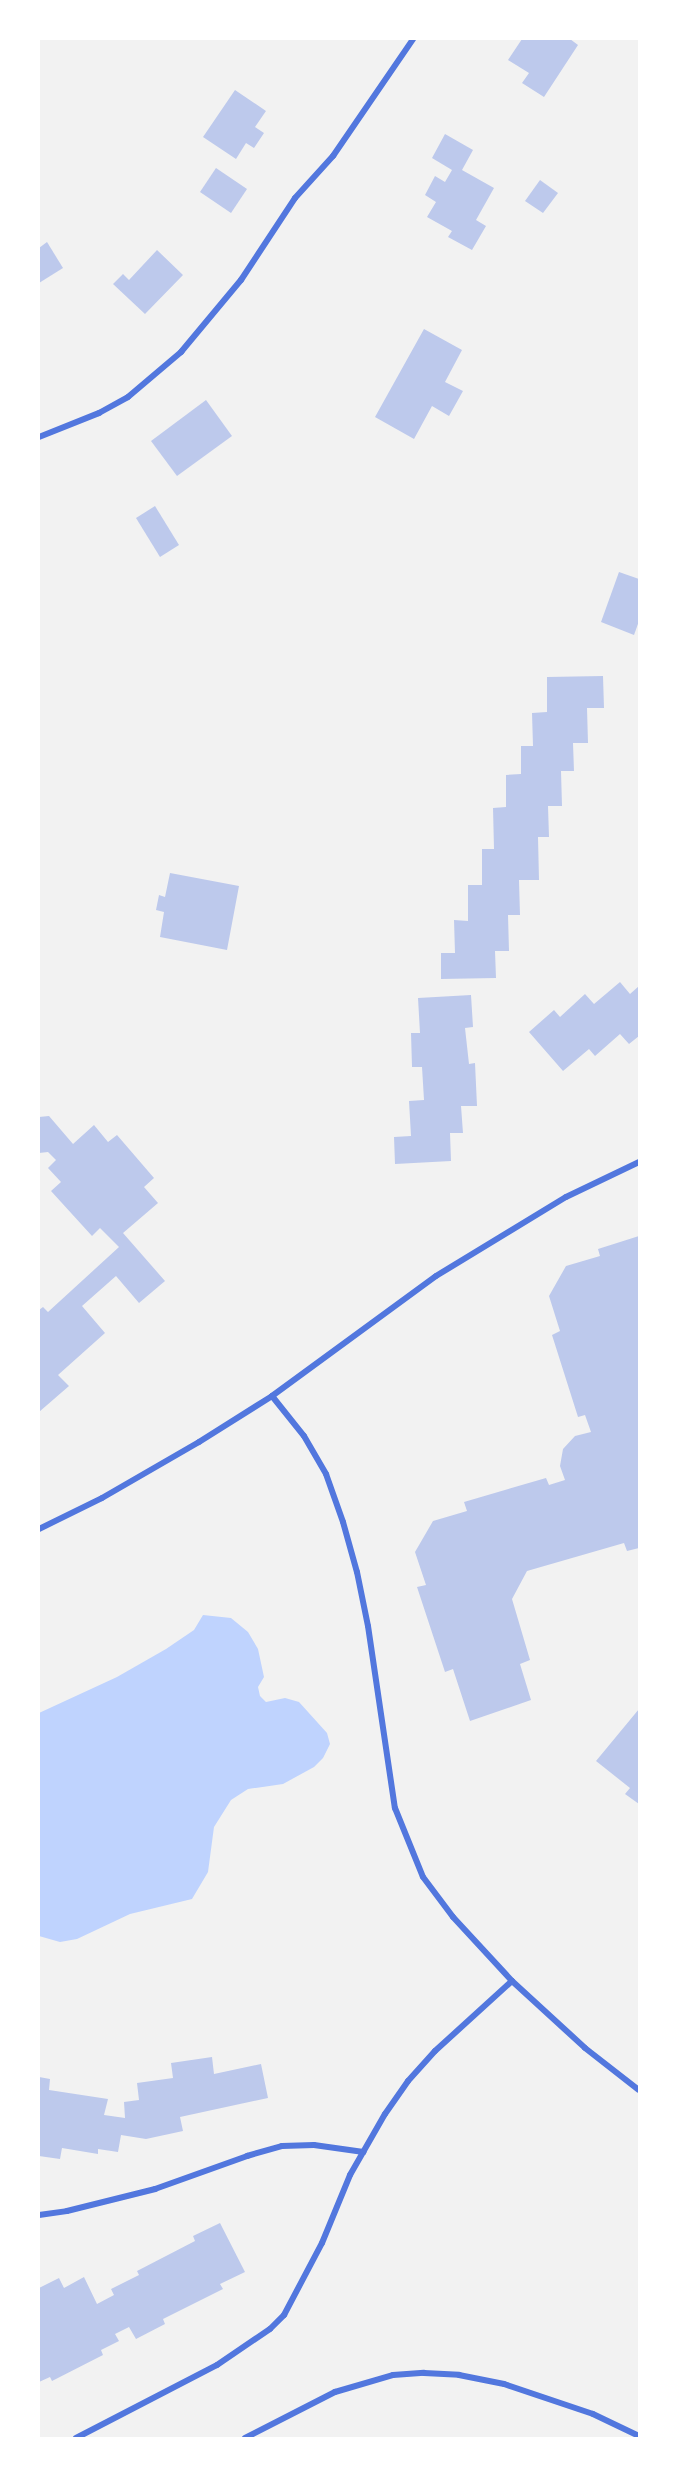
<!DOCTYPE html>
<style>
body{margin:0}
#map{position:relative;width:678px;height:2477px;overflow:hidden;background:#f2f2f2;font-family:"Source Sans 3",sans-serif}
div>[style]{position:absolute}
.water>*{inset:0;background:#bfd3fe}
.building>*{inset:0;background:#bdc9ec}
.minor>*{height:6px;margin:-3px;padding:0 3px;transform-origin:3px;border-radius:3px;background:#5277de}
span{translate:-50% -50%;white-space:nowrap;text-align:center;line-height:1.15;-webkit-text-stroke:6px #fff;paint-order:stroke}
.frame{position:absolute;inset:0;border:40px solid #fff;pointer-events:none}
</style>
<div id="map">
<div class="water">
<div style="clip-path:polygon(203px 1615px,231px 1618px,248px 1632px,258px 1649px,264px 1677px,258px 1687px,260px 1696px,266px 1702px,285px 1698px,299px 1702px,327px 1733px,330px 1744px,323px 1758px,314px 1767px,283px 1784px,248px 1789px,231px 1800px,214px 1827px,208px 1872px,192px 1899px,130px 1914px,77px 1939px,60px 1942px,39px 1936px,39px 1713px,117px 1677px,166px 1649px,194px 1630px)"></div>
</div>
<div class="building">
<div style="clip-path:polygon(522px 39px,570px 39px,578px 45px,544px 97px,522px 83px,529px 73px,508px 60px)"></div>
<div style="clip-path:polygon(235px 90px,266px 111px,255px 127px,264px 133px,254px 148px,246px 143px,236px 159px,203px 137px)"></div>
<div style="clip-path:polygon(445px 134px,473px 150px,462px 170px,494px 188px,476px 220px,486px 226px,472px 250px,448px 237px,452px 231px,427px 217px,436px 202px,425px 195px,435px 176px,445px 182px,452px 170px,432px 158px)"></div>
<div style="clip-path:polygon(216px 168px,247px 189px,231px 213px,200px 192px)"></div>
<div style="clip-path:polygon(540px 180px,558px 193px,543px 213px,525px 201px)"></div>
<div style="clip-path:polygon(47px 242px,63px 268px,39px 283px,39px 248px)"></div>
<div style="clip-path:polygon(157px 250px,183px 275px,145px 314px,113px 284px,123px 274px,129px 280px)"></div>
<div style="clip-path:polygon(424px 329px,462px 350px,445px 382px,463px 391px,449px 416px,432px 406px,414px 439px,375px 417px)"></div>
<div style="clip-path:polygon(206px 400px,232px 436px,177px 476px,151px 441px)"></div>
<div style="clip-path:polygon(155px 506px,179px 545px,160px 557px,136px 518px)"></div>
<div style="clip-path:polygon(619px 572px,639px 579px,639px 621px,634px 635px,601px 622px)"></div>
<div style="clip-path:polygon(603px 676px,604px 708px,587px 708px,588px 743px,573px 743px,574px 771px,561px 771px,562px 806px,548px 806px,549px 837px,538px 837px,539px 880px,519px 880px,520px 915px,508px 915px,509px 951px,495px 951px,496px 978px,441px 979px,441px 953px,455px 953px,454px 920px,468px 921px,468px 885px,482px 885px,482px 849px,494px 849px,493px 808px,506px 807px,506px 775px,521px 774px,521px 746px,533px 746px,532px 713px,547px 712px,547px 677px)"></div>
<div style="clip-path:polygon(170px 873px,239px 886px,227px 950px,160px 937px,164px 912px,156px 910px,159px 895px,165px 897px)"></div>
<div style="clip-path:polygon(620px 982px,630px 994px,639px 986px,639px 1036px,629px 1044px,620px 1034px,595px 1056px,589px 1049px,563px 1071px,529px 1032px,554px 1010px,560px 1017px,585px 994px,594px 1004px)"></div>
<div style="clip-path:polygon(471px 995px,473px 1027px,465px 1028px,469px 1064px,475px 1063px,477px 1106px,461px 1106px,463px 1133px,450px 1133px,451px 1161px,395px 1164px,394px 1137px,411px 1136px,409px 1101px,424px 1100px,422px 1067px,412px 1067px,411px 1033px,420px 1033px,418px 998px)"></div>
<div style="clip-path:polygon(49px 1116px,73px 1144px,94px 1125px,108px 1142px,117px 1135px,154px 1178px,144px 1187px,158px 1203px,123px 1233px,165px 1281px,139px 1303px,116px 1276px,82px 1306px,105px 1333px,58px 1375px,69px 1386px,39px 1412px,39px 1310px,43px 1307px,48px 1312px,119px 1247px,100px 1228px,92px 1236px,51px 1191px,61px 1182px,48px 1168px,56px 1160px,48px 1152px,39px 1153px,39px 1117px)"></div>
<div style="clip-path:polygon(639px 1236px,639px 1548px,627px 1551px,624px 1543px,527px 1571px,512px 1599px,530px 1660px,520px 1664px,531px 1700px,470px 1721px,453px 1669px,445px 1672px,417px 1587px,426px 1585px,415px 1552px,433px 1521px,467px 1511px,464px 1502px,546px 1478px,549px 1485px,565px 1480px,560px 1466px,563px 1449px,575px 1436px,591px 1432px,585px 1415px,578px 1417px,552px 1335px,560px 1331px,549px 1296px,566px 1266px,600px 1256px,598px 1249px)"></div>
<div style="clip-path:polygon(639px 1709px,639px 1804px,625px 1794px,630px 1788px,596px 1761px)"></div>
<div style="clip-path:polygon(212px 2057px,214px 2074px,261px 2064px,268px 2098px,180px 2117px,183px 2131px,146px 2139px,121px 2135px,118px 2152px,98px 2149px,98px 2154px,62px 2148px,60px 2159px,39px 2156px,39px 2077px,50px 2079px,49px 2090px,108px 2099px,104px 2115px,125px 2118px,124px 2102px,139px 2100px,137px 2083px,173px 2078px,171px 2063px)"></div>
<div style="clip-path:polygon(220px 2223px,245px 2272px,220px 2284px,223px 2289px,163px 2319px,165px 2324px,136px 2339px,129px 2327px,115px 2334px,119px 2341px,101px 2350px,103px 2355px,52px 2381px,50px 2377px,39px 2382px,39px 2288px,59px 2278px,64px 2288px,84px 2277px,97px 2304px,114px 2295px,111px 2289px,139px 2275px,137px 2271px,195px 2241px,193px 2236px)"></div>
</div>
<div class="minor">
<div style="left:39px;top:437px;width:65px;rotate:-21.8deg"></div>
<div style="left:99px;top:413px;width:33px;rotate:-29deg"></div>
<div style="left:128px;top:397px;width:70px;rotate:-40.3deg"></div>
<div style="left:181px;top:352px;width:94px;rotate:-50.2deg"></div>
<div style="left:241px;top:280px;width:98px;rotate:-56.6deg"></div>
<div style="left:295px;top:198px;width:57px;rotate:-47.9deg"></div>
<div style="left:333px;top:156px;width:142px;rotate:-55.6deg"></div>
<div style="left:272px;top:1396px;width:51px;rotate:51.3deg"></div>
<div style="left:304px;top:1436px;width:44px;rotate:59.9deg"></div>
<div style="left:326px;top:1474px;width:51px;rotate:70.5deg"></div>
<div style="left:343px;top:1522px;width:52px;rotate:74.4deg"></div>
<div style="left:357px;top:1572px;width:55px;rotate:78.5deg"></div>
<div style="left:368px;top:1626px;width:184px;rotate:81.6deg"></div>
<div style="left:395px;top:1808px;width:74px;rotate:67.9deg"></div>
<div style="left:423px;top:1877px;width:50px;rotate:53.1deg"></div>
<div style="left:453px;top:1917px;width:87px;rotate:47.3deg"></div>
<div style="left:512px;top:1981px;width:99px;rotate:42.5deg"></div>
<div style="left:585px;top:2048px;width:68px;rotate:37.9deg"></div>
<div style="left:39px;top:1529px;width:70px;rotate:-26.2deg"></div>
<div style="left:102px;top:1498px;width:112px;rotate:-30deg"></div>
<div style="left:199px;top:1442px;width:86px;rotate:-32.2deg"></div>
<div style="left:272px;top:1396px;width:203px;rotate:-36.2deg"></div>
<div style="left:436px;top:1276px;width:152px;rotate:-31.3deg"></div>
<div style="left:566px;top:1197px;width:81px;rotate:-25.6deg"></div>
<div style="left:39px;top:2215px;width:28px;rotate:-8deg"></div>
<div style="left:67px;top:2211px;width:91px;rotate:-14deg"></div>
<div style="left:155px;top:2189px;width:98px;rotate:-19.7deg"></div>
<div style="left:247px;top:2156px;width:36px;rotate:-16deg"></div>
<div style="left:282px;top:2146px;width:32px;rotate:-2deg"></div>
<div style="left:314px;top:2145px;width:50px;rotate:8deg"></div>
<div style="left:76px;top:2438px;width:159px;rotate:-27.4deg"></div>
<div style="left:217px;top:2365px;width:64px;rotate:-34.2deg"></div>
<div style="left:270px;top:2329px;width:20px;rotate:-45deg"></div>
<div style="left:284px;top:2315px;width:81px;rotate:-62.2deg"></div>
<div style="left:322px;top:2243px;width:74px;rotate:-67.6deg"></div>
<div style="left:350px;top:2175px;width:70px;rotate:-60.2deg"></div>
<div style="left:385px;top:2114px;width:40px;rotate:-55.1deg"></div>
<div style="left:408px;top:2081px;width:40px;rotate:-48deg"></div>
<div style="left:435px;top:2051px;width:104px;rotate:-42.3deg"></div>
<div style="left:245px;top:2438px;width:101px;rotate:-27.1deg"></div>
<div style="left:335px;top:2392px;width:60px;rotate:-16.3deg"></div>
<div style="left:393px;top:2375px;width:31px;rotate:-4deg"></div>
<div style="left:424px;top:2373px;width:35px;rotate:3deg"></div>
<div style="left:459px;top:2375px;width:46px;rotate:11.3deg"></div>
<div style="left:504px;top:2384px;width:94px;rotate:18.6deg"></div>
<div style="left:593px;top:2414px;width:51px;rotate:25.6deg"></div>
</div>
<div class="frame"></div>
</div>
